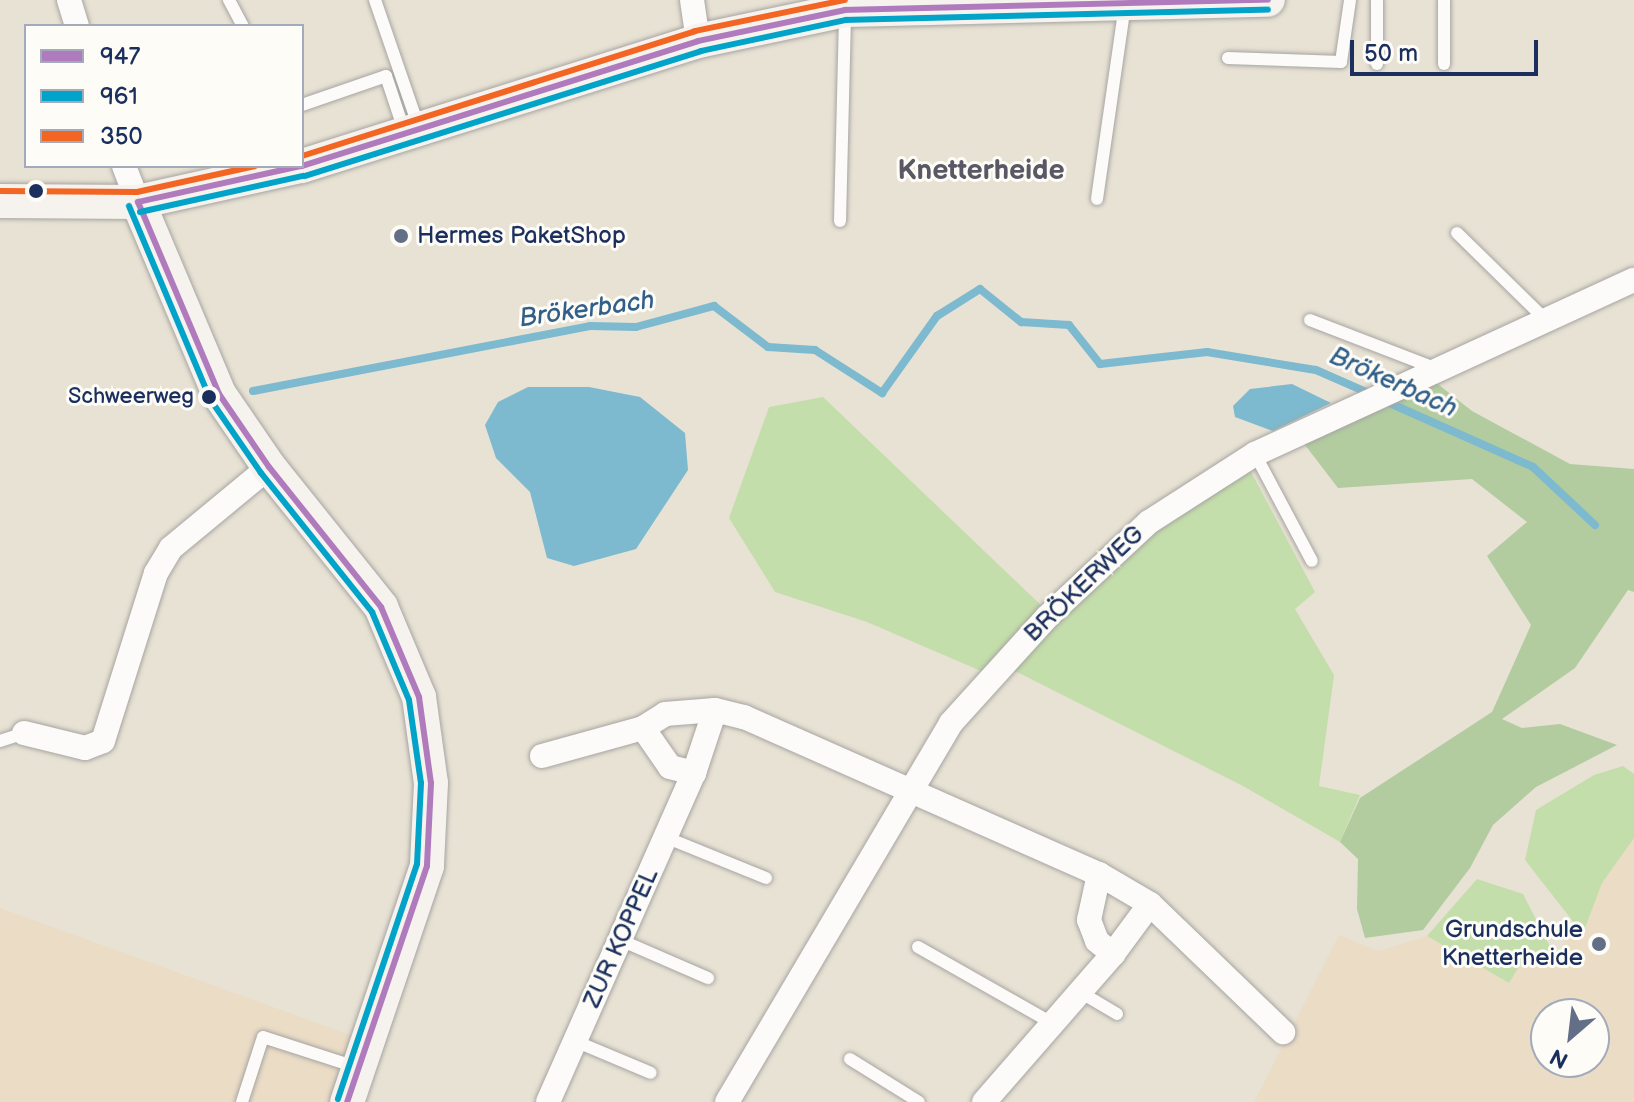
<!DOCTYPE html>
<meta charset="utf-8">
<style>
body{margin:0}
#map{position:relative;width:1634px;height:1102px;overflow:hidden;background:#e8e2d4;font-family:"Balsamiq Sans",sans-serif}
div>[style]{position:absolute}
.built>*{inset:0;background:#ebdcc6}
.green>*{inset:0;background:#c4deab}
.forest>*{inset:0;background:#b2cca0}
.water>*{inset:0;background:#7db9cf}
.stream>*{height:8px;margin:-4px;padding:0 4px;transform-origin:4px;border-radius:4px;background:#7db9cf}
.roads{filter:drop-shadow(0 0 2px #a6a5a2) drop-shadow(0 0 2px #a6a5a2)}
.lane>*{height:12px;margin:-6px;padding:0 6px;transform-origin:6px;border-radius:6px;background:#fcfbf9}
.street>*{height:24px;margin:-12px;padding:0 12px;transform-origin:12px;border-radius:12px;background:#fcfbf9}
.secondary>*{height:34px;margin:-17px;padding:0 17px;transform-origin:17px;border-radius:17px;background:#f6f2ee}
.bus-1>*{height:6px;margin:-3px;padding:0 3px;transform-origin:3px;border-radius:3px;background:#b07bbd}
.bus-2>*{height:6px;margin:-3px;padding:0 3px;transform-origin:3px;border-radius:3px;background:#01a3c8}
.bus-3>*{height:6px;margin:-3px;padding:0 3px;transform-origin:3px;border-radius:3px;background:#f26522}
.dots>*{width:22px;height:22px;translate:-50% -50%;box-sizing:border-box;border:4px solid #fdfcf7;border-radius:50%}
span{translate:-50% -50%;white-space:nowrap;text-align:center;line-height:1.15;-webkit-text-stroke:6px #fdfcf7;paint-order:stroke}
.bus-label{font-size:22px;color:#1b2f5e}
.right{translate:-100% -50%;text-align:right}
.poi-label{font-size:24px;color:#1b2f5e}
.left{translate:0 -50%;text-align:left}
.street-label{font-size:24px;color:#1b2f5e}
.water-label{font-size:26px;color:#305f8a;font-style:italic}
.quarter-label{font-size:28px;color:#595864;font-weight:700}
.legend{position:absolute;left:24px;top:24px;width:280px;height:144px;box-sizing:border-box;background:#fdfcf7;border:2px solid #a3aaba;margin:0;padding:10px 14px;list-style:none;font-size:24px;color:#1b2f5e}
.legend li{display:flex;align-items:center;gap:16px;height:40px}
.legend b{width:40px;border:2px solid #a3aaba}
.north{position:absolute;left:1530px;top:998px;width:80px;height:80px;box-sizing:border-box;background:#fdfcf7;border:2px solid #a3aaba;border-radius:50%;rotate:208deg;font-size:22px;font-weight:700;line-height:32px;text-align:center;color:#1b2f5e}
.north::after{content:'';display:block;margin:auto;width:28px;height:36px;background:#636e87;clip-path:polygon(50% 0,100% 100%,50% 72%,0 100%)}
.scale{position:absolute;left:1350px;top:40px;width:188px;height:36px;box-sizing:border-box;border:4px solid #1b2f5e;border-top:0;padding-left:10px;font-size:24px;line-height:28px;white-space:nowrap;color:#1b2f5e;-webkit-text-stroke:6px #fdfcf7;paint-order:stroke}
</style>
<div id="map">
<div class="built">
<div style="clip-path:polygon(evenodd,1634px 776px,1634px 1102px,1254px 1102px,1339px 935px,1378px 951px,1427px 936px,1509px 983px,1527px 954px,1557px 960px,1634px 776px,1546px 1014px,1594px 1014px,1594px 1062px,1546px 1062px,1546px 1014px)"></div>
<div style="clip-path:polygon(0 908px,353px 1036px,328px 1102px,0 1102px)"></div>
</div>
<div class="green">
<div style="clip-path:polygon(823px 397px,1045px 609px,981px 671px,867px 622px,775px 592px,729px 518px,769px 407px)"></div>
<div style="clip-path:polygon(1251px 472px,1315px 592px,1295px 609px,1334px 675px,1319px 786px,1360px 795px,1340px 842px,1243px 786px,1007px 667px,1152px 528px)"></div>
<div style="clip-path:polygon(1623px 766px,1634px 774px,1634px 838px,1602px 883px,1585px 928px,1575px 924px,1525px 860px,1536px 810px,1594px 775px)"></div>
<div style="clip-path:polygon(1477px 879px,1523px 894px,1557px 960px,1527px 954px,1509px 983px,1427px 936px)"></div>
</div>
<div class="forest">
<div style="clip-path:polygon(1434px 381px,1472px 411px,1570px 464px,1634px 469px,1634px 592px,1628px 590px,1575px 668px,1502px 719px,1522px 728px,1560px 724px,1617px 745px,1536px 787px,1493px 825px,1470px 868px,1423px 930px,1365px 938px,1357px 909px,1358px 859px,1340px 842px,1360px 798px,1492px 712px,1531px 625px,1487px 556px,1527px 522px,1472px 479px,1338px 488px,1302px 441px)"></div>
</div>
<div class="water">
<div style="clip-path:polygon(1292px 384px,1331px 403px,1273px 431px,1235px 417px,1233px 406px,1250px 389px)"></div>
<div style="clip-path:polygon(528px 387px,589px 387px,640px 397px,685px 433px,688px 470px,636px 549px,574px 566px,547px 558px,530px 492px,496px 458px,485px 425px,498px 402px)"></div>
</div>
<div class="stream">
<div style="left:253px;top:391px;width:343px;rotate:-10.9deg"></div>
<div style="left:590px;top:326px;width:46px;rotate:1.2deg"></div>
<div style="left:636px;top:327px;width:81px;rotate:-15.1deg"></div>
<div style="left:714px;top:306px;width:68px;rotate:37.2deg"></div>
<div style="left:768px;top:347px;width:47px;rotate:3.7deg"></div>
<div style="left:815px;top:350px;width:80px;rotate:32.7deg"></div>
<div style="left:882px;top:393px;width:95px;rotate:-54.5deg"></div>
<div style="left:937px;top:316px;width:51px;rotate:-32.1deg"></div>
<div style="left:980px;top:289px;width:53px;rotate:38.8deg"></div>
<div style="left:1021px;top:322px;width:48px;rotate:3.6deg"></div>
<div style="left:1069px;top:325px;width:50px;rotate:51.5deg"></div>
<div style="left:1100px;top:364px;width:108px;rotate:-6.4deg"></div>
<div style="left:1207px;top:352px;width:110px;rotate:9.4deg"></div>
<div style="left:1316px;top:370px;width:62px;rotate:23.7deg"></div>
<div style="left:1385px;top:401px;width:162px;rotate:24deg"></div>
<div style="left:1533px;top:467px;width:85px;rotate:43.1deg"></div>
</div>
<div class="roads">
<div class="lane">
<div style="left:229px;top:0;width:30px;rotate:62deg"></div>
<div style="left:375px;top:0;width:132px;rotate:71deg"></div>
<div style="left:1377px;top:0;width:64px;rotate:90deg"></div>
<div style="left:1228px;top:58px;width:113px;rotate:2deg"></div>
<div style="left:1341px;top:62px;width:63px;rotate:-81.7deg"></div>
<div style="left:1444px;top:64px;width:64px;rotate:-90deg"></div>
<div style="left:302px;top:105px;width:89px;rotate:-19deg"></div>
<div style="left:386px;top:76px;width:57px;rotate:71.6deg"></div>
<div style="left:1097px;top:199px;width:196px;rotate:-81.8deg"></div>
<div style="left:840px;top:221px;width:209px;rotate:-88.6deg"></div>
<div style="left:1457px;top:233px;width:126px;rotate:44.4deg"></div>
<div style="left:1310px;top:320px;width:136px;rotate:21.1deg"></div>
<div style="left:1255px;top:454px;width:121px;rotate:62deg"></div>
<div style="left:0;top:741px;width:25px;rotate:-18deg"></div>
<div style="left:665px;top:837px;width:109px;rotate:22.1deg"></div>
<div style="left:620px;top:940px;width:96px;rotate:23.4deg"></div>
<div style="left:918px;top:947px;width:152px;rotate:29.6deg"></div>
<div style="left:1080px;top:992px;width:43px;rotate:30.7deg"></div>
<div style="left:575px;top:1041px;width:82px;rotate:22.8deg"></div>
<div style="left:850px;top:1059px;width:81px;rotate:31.9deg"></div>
<div style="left:242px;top:1102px;width:68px;rotate:-72.1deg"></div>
<div style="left:263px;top:1037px;width:98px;rotate:17.9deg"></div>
</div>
<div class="street">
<div style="left:69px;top:0;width:27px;rotate:73deg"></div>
<div style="left:692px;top:0;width:41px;rotate:81.7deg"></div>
<div style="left:124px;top:166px;width:39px;rotate:69deg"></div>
<div style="left:643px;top:728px;width:47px;rotate:55.3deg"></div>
<div style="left:670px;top:767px;width:25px;rotate:14deg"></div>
<div style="left:24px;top:733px;width:63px;rotate:13.8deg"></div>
<div style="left:85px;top:748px;width:19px;rotate:-21deg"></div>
<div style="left:103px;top:741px;width:176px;rotate:-72.5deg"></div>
<div style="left:156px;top:573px;width:29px;rotate:-59deg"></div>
<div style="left:171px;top:548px;width:127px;rotate:-39.6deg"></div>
<div style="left:542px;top:756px;width:105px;rotate:-15.5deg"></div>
<div style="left:643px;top:728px;width:26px;rotate:-32deg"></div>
<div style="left:665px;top:714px;width:50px;rotate:-4.6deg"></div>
<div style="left:715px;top:710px;width:30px;rotate:14deg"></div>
<div style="left:744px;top:717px;width:388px;rotate:23.9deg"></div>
<div style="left:1099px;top:874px;width:47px;rotate:102.3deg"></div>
<div style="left:1089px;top:920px;width:22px;rotate:69deg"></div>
<div style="left:1097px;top:941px;width:21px;rotate:39deg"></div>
<div style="left:1113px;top:954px;width:62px;rotate:-53.5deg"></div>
<div style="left:1150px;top:904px;width:185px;rotate:43.9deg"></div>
<div style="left:1099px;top:874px;width:59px;rotate:30.5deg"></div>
<div style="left:548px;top:1102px;width:360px;rotate:-66.1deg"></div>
<div style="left:694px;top:773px;width:66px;rotate:-71.6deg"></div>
<div style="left:727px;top:1102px;width:440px;rotate:-59.4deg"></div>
<div style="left:951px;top:723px;width:143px;rotate:-47.8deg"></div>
<div style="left:1047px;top:617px;width:139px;rotate:-43deg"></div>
<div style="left:1149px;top:522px;width:126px;rotate:-32.7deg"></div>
<div style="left:1255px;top:454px;width:417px;rotate:-24.7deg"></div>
<div style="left:984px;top:1102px;width:196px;rotate:-48.9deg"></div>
</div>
<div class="secondary">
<div style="left:302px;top:166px;width:415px;rotate:-17.5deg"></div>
<div style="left:698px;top:41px;width:150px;rotate:-11.9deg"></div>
<div style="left:845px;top:10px;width:423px;rotate:-1.4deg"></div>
<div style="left:0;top:201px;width:138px;rotate:0.4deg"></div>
<div style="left:138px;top:202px;width:167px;rotate:-12.5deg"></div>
<div style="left:138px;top:202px;width:208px;rotate:67.1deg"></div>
<div style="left:219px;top:394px;width:88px;rotate:55.6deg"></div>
<div style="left:269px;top:467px;width:179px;rotate:51.3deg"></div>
<div style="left:381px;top:607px;width:98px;rotate:67.1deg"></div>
<div style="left:419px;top:697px;width:87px;rotate:82.1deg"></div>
<div style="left:431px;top:783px;width:83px;rotate:92.8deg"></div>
<div style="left:427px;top:866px;width:249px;rotate:108.7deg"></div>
</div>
</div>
<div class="bus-1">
<div style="left:302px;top:166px;width:415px;rotate:-17.5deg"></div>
<div style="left:698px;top:41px;width:150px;rotate:-11.9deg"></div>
<div style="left:845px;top:10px;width:423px;rotate:-1.4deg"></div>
<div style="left:138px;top:202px;width:208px;rotate:67.1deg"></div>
<div style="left:219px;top:394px;width:88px;rotate:55.6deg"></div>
<div style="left:269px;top:467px;width:179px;rotate:51.3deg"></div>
<div style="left:381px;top:607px;width:98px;rotate:67.1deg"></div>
<div style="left:419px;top:697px;width:87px;rotate:82.1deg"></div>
<div style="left:431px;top:783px;width:83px;rotate:92.8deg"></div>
<div style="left:427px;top:866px;width:249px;rotate:108.7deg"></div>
<div style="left:138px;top:202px;width:167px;rotate:-12.5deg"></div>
</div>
<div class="bus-2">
<div style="left:305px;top:176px;width:415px;rotate:-17.5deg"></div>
<div style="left:701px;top:51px;width:148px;rotate:-12.1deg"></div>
<div style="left:846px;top:20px;width:422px;rotate:-1.4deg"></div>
<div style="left:129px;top:206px;width:209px;rotate:67.2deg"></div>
<div style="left:210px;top:399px;width:90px;rotate:55.4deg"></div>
<div style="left:261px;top:473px;width:178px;rotate:51.4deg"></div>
<div style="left:372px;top:612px;width:95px;rotate:67.2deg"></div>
<div style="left:409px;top:700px;width:84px;rotate:81.8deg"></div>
<div style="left:421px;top:783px;width:81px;rotate:92.8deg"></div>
<div style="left:417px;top:864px;width:248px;rotate:108.6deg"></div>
<div style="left:140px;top:212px;width:167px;rotate:-12.5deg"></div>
</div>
<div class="bus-3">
<div style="left:302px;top:156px;width:412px;rotate:-17.6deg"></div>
<div style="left:695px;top:31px;width:153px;rotate:-11.7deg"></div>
<div style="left:0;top:191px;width:137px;rotate:0.4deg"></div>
<div style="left:137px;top:192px;width:121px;rotate:-12.4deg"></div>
</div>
<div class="dots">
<div style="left:36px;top:191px;background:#1b2f5e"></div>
<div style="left:401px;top:236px;background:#636e87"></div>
<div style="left:209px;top:397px;background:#1b2f5e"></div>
<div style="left:1599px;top:944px;background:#636e87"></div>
</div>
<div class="bus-label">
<span class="right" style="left:194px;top:397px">Schweerweg</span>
</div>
<div class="poi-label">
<span class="left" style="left:417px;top:236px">Hermes PaketShop</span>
<span class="right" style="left:1583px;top:944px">Grundschule<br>Knetterheide</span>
</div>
<div class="street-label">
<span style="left:1084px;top:584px;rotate:-44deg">BRÖKERWEG</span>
<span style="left:621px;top:938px;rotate:-66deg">ZUR KOPPEL</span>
</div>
<div class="water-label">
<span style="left:587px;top:310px;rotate:-8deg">Brökerbach</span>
<span style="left:1393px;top:383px;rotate:24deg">Brökerbach</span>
</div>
<div class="quarter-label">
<span style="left:981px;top:171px">Knetterheide</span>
</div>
<ul class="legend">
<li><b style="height:10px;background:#b07bbd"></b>947</li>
<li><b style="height:10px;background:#01a3c8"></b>961</li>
<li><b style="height:10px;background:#f26522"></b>350</li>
</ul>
<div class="north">N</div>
<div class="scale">50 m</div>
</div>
